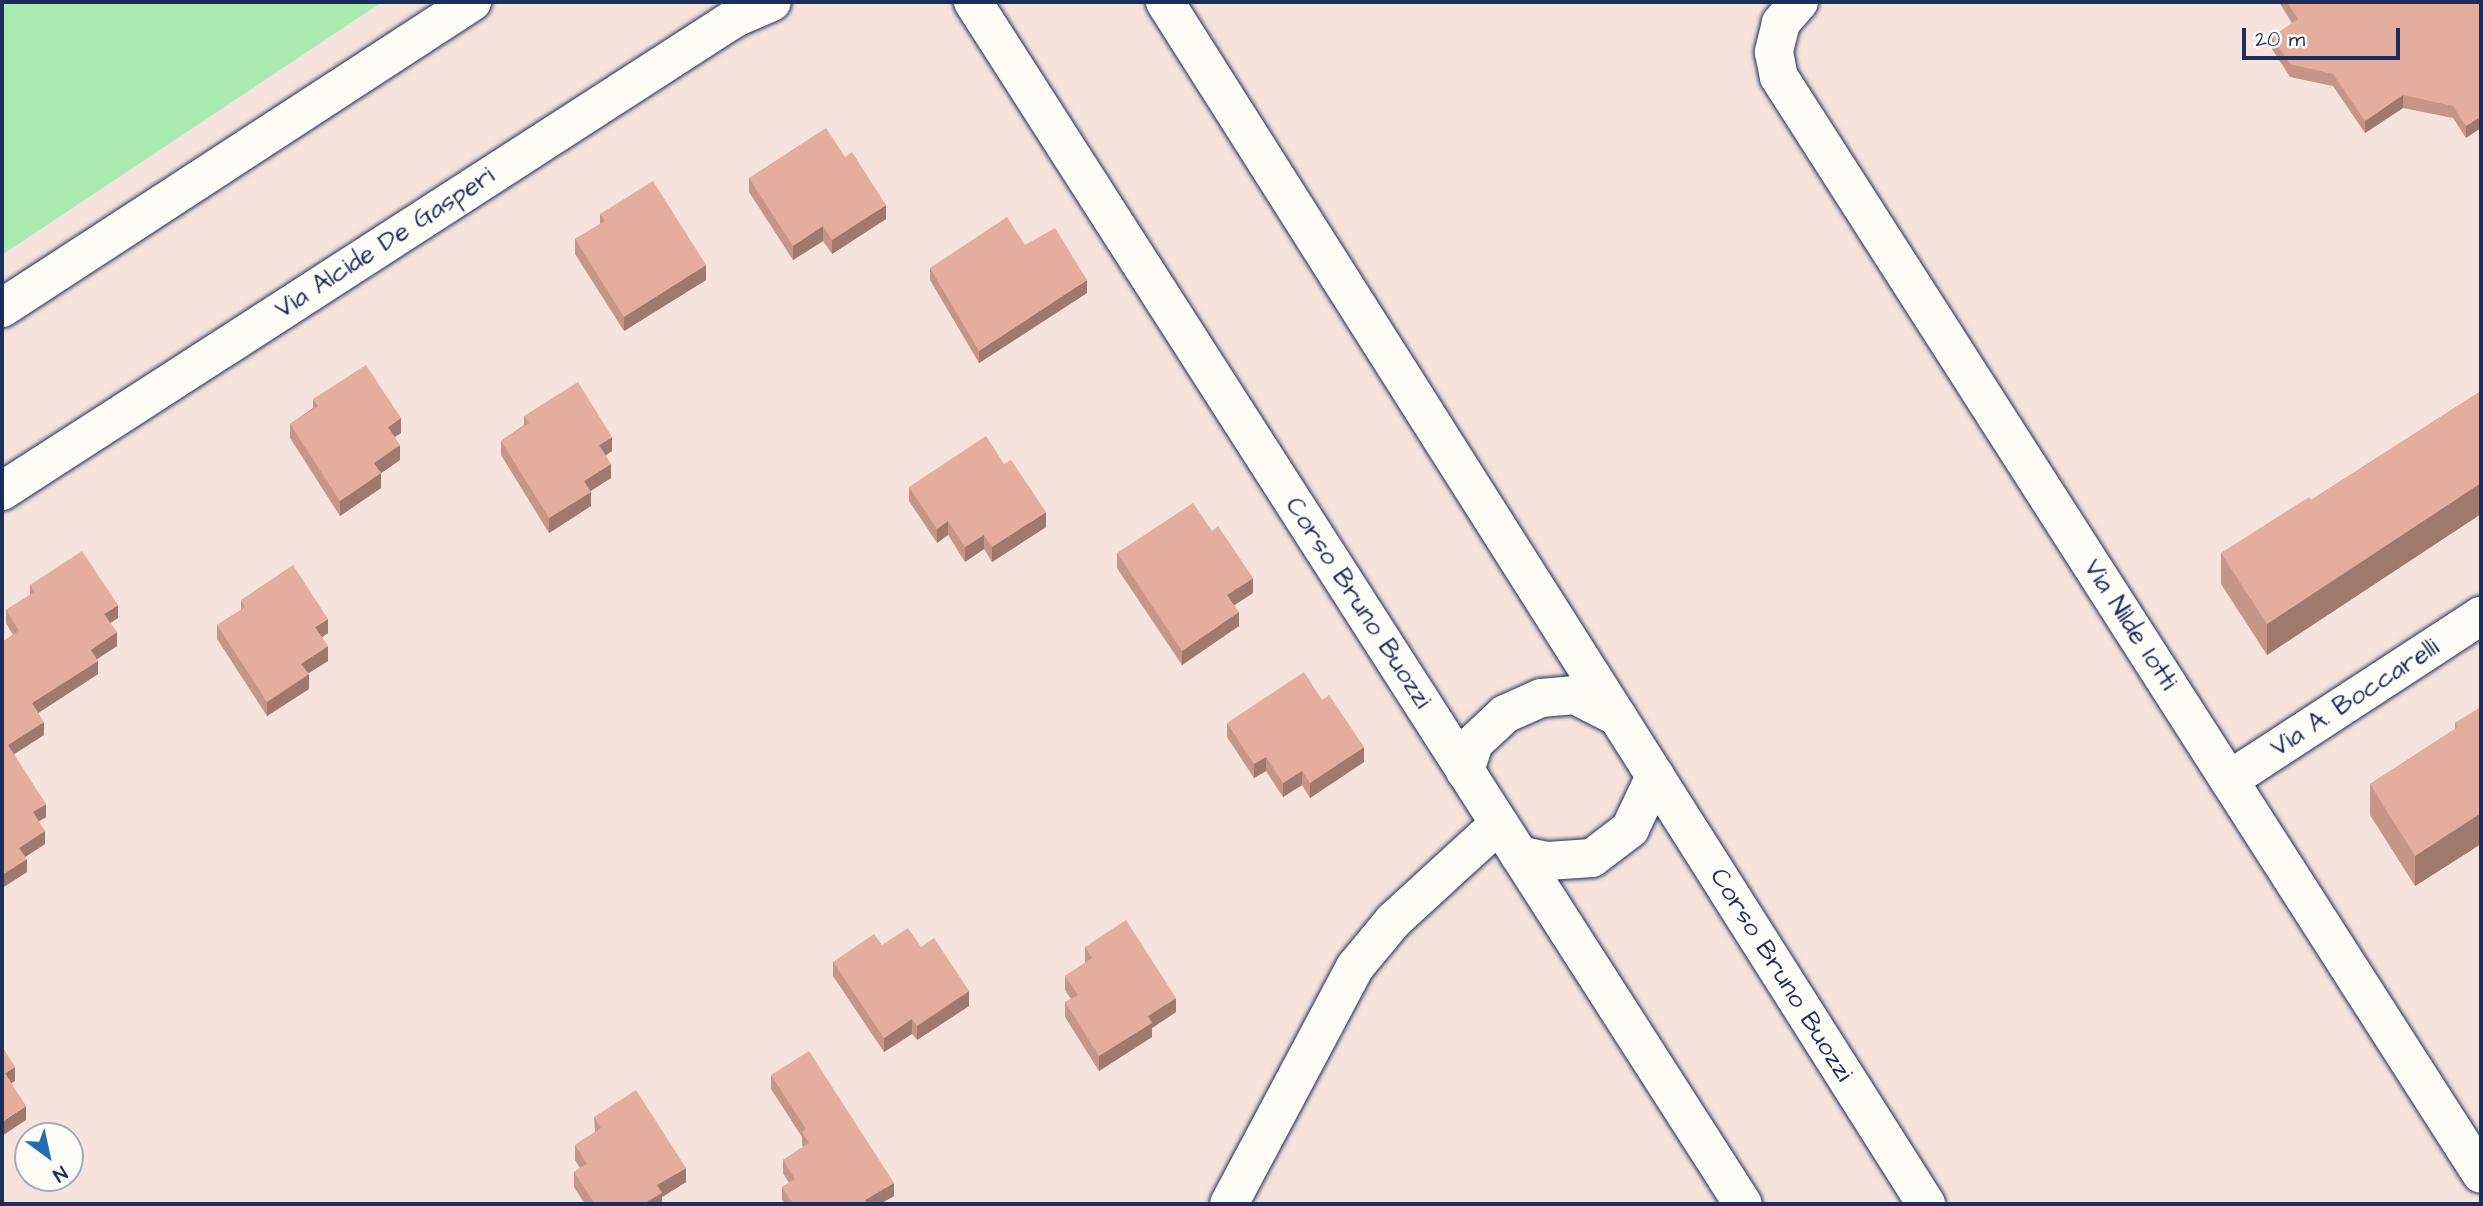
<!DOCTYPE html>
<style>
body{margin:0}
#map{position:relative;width:2483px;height:1206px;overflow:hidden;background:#f6e4dc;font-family:"Architects Daughter",sans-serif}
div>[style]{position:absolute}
.green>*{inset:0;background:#abebb2}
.roads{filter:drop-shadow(0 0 2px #1b2f5e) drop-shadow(0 0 2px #1b2f5e)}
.minor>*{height:38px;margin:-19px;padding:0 19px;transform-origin:19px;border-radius:19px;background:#fdfcf7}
.wall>*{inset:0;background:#c59587}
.shaded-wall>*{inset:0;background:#a0796e}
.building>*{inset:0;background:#e5ad9d}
span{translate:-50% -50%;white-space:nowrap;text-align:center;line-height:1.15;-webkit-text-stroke:5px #fdfcf7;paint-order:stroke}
.street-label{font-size:26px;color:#1b2f5e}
.frame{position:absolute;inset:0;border:4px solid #1b2f5e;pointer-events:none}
.north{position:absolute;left:14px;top:1122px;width:70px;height:70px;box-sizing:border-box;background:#fdfcf7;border:2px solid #a3aaba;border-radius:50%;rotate:147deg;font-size:19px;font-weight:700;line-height:28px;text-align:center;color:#1b2f5e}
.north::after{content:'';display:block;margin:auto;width:24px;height:32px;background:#1f6fb2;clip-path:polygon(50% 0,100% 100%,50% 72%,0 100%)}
.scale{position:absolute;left:2242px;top:28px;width:158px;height:32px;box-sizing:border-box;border:4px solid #1b2f5e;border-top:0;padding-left:9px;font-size:21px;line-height:24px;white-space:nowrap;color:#1b2f5e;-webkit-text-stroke:5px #fdfcf7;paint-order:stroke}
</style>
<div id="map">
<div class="green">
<div style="clip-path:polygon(2px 2px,382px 2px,2px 255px)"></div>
</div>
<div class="roads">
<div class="minor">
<div style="left:973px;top:2px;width:1427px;rotate:57.36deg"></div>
<div style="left:1165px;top:2px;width:1423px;rotate:57.66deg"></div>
<div style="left:1799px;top:2px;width:28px;rotate:131deg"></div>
<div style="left:1781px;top:23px;width:30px;rotate:104deg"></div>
<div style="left:1774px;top:52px;width:25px;rotate:79deg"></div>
<div style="left:1779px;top:77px;width:1302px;rotate:57.38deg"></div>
<div style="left:2px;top:308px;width:561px;rotate:-33.07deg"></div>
<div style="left:2px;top:491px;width:872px;rotate:-32.83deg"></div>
<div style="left:735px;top:18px;width:40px;rotate:-23.4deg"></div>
<div style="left:1465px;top:771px;width:29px;rotate:-72deg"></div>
<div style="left:1474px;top:743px;width:42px;rotate:-43.1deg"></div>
<div style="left:1505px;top:714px;width:39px;rotate:-24deg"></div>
<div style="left:1541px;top:698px;width:34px;rotate:-5deg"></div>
<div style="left:1575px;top:695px;width:48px;rotate:27.1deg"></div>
<div style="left:2229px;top:780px;width:301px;rotate:-33.1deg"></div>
<div style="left:1519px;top:855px;width:30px;rotate:12deg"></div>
<div style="left:1548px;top:861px;width:44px;rotate:-3.9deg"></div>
<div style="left:1592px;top:858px;width:48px;rotate:-37.3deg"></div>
<div style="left:1630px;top:829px;width:59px;rotate:-64.7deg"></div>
<div style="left:1229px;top:1204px;width:268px;rotate:-62deg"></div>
<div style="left:1355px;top:967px;width:60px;rotate:-50.4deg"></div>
<div style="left:1393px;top:921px;width:144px;rotate:-42.5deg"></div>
</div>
</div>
<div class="wall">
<div style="clip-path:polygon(2279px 2px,2481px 2px,2466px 138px,2453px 118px,2403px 108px,2365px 133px,2333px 86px,2290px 77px,2272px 49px,2272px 37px,2292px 23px)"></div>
<div style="clip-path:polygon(749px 178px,886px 219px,832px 254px,823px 241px,793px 260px,749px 192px)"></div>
<div style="clip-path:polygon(600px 214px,706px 280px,624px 331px,575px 254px,575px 239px,600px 224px)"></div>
<div style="clip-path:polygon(1025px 245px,1087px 293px,979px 363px,930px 280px,930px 268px)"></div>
<div style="clip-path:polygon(2481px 391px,2481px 514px,2267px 655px,2221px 584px,2221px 553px,2311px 500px)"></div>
<div style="clip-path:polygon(313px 399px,401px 433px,395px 437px,400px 460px,381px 473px,381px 488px,340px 516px,290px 438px,290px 424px,313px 408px)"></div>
<div style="clip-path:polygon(524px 416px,612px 451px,605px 455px,611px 478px,591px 491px,591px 506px,549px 533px,501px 455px,501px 441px,524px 425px)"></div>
<div style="clip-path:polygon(909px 487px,1046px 527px,992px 562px,984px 549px,965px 562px,948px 535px,937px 543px,909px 501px)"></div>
<div style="clip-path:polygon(1117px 553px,1253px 593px,1234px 605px,1239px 626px,1182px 665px,1117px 568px)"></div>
<div style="clip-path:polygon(30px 585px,118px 618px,110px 623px,117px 646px,97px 659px,98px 674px,38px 713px,44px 735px,14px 754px,46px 817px,39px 821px,45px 844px,25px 857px,27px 872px,2px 888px,2px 642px,13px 635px,6px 623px,6px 610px,30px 595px)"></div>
<div style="clip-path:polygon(241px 600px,328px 633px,322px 637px,328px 661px,308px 673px,309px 689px,267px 716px,217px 639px,217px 625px,241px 610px)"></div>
<div style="clip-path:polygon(2481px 707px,2481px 844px,2415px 886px,2370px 815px,2370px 784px,2455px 729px,2455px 723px)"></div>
<div style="clip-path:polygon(1227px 723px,1364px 762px,1310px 798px,1302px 785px,1283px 797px,1266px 771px,1254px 778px,1227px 737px)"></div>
<div style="clip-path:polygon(882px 945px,921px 947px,969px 1006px,917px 1040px,912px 1034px,884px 1052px,833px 976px,833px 962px)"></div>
<div style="clip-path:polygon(1085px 947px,1176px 1012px,1152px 1028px,1152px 1037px,1099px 1071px,1065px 1017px,1065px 1002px,1071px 999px,1065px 990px,1065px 976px,1085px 963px)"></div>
<div style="clip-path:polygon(771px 1075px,894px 1196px,880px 1204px,785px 1204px,782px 1200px,782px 1187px,789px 1183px,783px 1173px,783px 1160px,803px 1147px,802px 1145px,802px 1137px,771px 1089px)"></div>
<div style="clip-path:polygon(594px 1117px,686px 1182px,662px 1197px,662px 1204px,585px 1204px,574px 1187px,574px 1172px,580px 1168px,575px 1160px,575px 1145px,595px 1132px)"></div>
</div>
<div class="shaded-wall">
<div style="clip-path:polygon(2403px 95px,2403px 108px,2365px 133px,2365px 121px)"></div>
<div style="clip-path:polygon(2481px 116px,2481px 128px,2466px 138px,2466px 126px)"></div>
<div style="clip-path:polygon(886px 205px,886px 219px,832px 254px,832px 240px)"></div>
<div style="clip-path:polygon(823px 226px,823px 241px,793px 260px,793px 246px)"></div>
<div style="clip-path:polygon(706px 265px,706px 280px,624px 331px,624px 317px)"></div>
<div style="clip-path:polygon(1087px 280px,1087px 293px,979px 363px,979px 351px)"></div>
<div style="clip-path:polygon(401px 418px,401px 433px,388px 441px,388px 427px)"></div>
<div style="clip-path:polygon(612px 437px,612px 451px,599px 460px,599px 445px)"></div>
<div style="clip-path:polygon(400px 445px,400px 460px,374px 478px,374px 463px)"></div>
<div style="clip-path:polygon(611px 464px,611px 478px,584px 495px,584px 481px)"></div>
<div style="clip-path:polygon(381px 473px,381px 488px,340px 516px,340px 501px)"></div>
<div style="clip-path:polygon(2481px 483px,2481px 514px,2267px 655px,2267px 624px)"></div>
<div style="clip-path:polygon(591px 492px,591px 506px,549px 533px,549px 518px)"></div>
<div style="clip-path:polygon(1046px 512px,1046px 527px,992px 562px,992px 547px)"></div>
<div style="clip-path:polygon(948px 521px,948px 535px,937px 543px,937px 529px)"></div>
<div style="clip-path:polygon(984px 535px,984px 549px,965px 562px,965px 547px)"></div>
<div style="clip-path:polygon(1253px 578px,1253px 593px,1227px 610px,1227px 595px)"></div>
<div style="clip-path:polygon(118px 605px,118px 618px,104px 627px,104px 614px)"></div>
<div style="clip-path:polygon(1239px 612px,1239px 626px,1182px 665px,1182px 651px)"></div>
<div style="clip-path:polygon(328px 619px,328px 633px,315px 642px,315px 627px)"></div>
<div style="clip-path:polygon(117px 632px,117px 646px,91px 663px,91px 650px)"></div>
<div style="clip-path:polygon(328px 646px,328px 661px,301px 678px,301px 664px)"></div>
<div style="clip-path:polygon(98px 661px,98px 674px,32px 717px,32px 703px)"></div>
<div style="clip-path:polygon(309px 674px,309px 689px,267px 716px,267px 702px)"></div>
<div style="clip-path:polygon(44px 722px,44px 735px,8px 758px,8px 745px)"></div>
<div style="clip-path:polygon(1364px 747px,1364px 762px,1310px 798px,1310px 783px)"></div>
<div style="clip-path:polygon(1266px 757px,1266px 771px,1254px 778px,1254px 764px)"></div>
<div style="clip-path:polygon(1302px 771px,1302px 785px,1283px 797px,1283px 783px)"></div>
<div style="clip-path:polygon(46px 804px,46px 817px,33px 825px,33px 812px)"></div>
<div style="clip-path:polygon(2481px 813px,2481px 844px,2415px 886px,2415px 856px)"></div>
<div style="clip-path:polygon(45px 831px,45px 844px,19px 861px,19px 848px)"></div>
<div style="clip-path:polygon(27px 859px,27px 872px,2px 888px,2px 875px)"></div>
<div style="clip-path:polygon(969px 991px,969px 1006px,917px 1040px,917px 1026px)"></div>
<div style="clip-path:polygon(1176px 998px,1176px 1012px,1152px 1028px,1152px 1037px,1099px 1071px,1099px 1056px,1148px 1016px)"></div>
<div style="clip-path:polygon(912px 1019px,912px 1034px,884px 1052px,884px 1038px)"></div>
<div style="clip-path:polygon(15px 1067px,15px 1081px,5px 1087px,5px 1073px)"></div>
<div style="clip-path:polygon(26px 1106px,26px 1120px,2px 1136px,2px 1122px)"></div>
<div style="clip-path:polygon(686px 1168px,686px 1182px,662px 1197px,662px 1204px,643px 1204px,657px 1185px)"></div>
<div style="clip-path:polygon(894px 1183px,894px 1196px,880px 1204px,865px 1204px,865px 1200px)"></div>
</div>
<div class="building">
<div style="clip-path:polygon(2287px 2px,2481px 2px,2481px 116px,2466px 126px,2453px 106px,2403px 95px,2365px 121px,2333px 74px,2290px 64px,2272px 37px,2298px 19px)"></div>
<div style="clip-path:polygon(826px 128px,845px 157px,852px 152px,886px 205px,832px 240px,823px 226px,793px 246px,749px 178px)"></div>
<div style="clip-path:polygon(653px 181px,706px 265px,624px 317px,575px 239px,605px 221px,600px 214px)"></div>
<div style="clip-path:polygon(1007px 217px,1025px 245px,1055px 228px,1087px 280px,979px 351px,930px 268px)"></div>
<div style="clip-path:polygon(366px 365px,401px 418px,388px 427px,400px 445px,374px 463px,381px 473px,340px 501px,290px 424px,318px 406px,313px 399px)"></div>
<div style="clip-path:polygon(578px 382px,612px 437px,599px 445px,611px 464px,584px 481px,591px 492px,549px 518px,501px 441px,529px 423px,524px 416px)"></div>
<div style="clip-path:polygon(2481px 391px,2481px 483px,2267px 624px,2221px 553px,2309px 497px,2311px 500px)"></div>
<div style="clip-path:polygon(986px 436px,1004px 464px,1011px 460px,1046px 512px,992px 547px,984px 535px,965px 547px,948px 521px,937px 529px,909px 487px)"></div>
<div style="clip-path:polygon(1193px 503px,1212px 531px,1218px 526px,1253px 578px,1227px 595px,1239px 612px,1182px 651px,1117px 553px)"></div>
<div style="clip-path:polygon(82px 551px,118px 605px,104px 614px,117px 632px,91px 650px,98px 661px,32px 703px,44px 722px,8px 745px,46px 804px,33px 812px,45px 831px,19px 848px,27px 859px,2px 875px,2px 642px,19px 631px,6px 610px,34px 592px,30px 585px)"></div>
<div style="clip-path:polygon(293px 565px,328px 619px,315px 627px,328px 646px,301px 664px,309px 674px,267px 702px,217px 625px,245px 607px,241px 600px)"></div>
<div style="clip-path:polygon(1304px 672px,1322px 700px,1329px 695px,1364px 747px,1310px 783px,1302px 771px,1283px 783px,1266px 757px,1254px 764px,1227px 723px)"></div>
<div style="clip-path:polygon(2481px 707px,2481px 813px,2415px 856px,2370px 784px,2458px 727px,2455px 723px)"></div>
<div style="clip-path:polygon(1126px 920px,1176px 998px,1148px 1016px,1152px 1023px,1099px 1056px,1065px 1002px,1078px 995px,1065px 976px,1092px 958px,1085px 947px)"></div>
<div style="clip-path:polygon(908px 928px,921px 947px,934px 938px,969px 991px,917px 1026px,912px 1019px,884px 1038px,833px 962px,874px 934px,882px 945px)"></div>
<div style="clip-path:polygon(2px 1046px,15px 1067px,5px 1073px,26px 1106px,2px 1122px)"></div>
<div style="clip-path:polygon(809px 1051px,894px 1183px,865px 1200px,868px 1204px,793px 1204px,782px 1187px,795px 1179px,783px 1160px,809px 1143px,802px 1132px,806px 1129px,771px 1075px)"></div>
<div style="clip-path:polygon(636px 1090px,686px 1168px,657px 1185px,662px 1193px,643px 1204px,595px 1204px,574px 1172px,587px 1164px,575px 1145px,601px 1128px,594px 1117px)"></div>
</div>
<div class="street-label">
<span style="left:385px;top:243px;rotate:-33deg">Via Alcide De Gasperi</span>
<span style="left:1358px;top:603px;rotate:57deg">Corso Bruno Buozzi</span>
<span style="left:2130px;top:625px;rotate:57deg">Via Nilde Iotti</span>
<span style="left:2355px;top:698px;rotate:-33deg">Via A. Boccarelli</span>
<span style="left:1781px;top:975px;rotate:58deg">Corso Bruno Buozzi</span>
</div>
<div class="frame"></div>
<div class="north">N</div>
<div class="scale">20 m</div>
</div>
